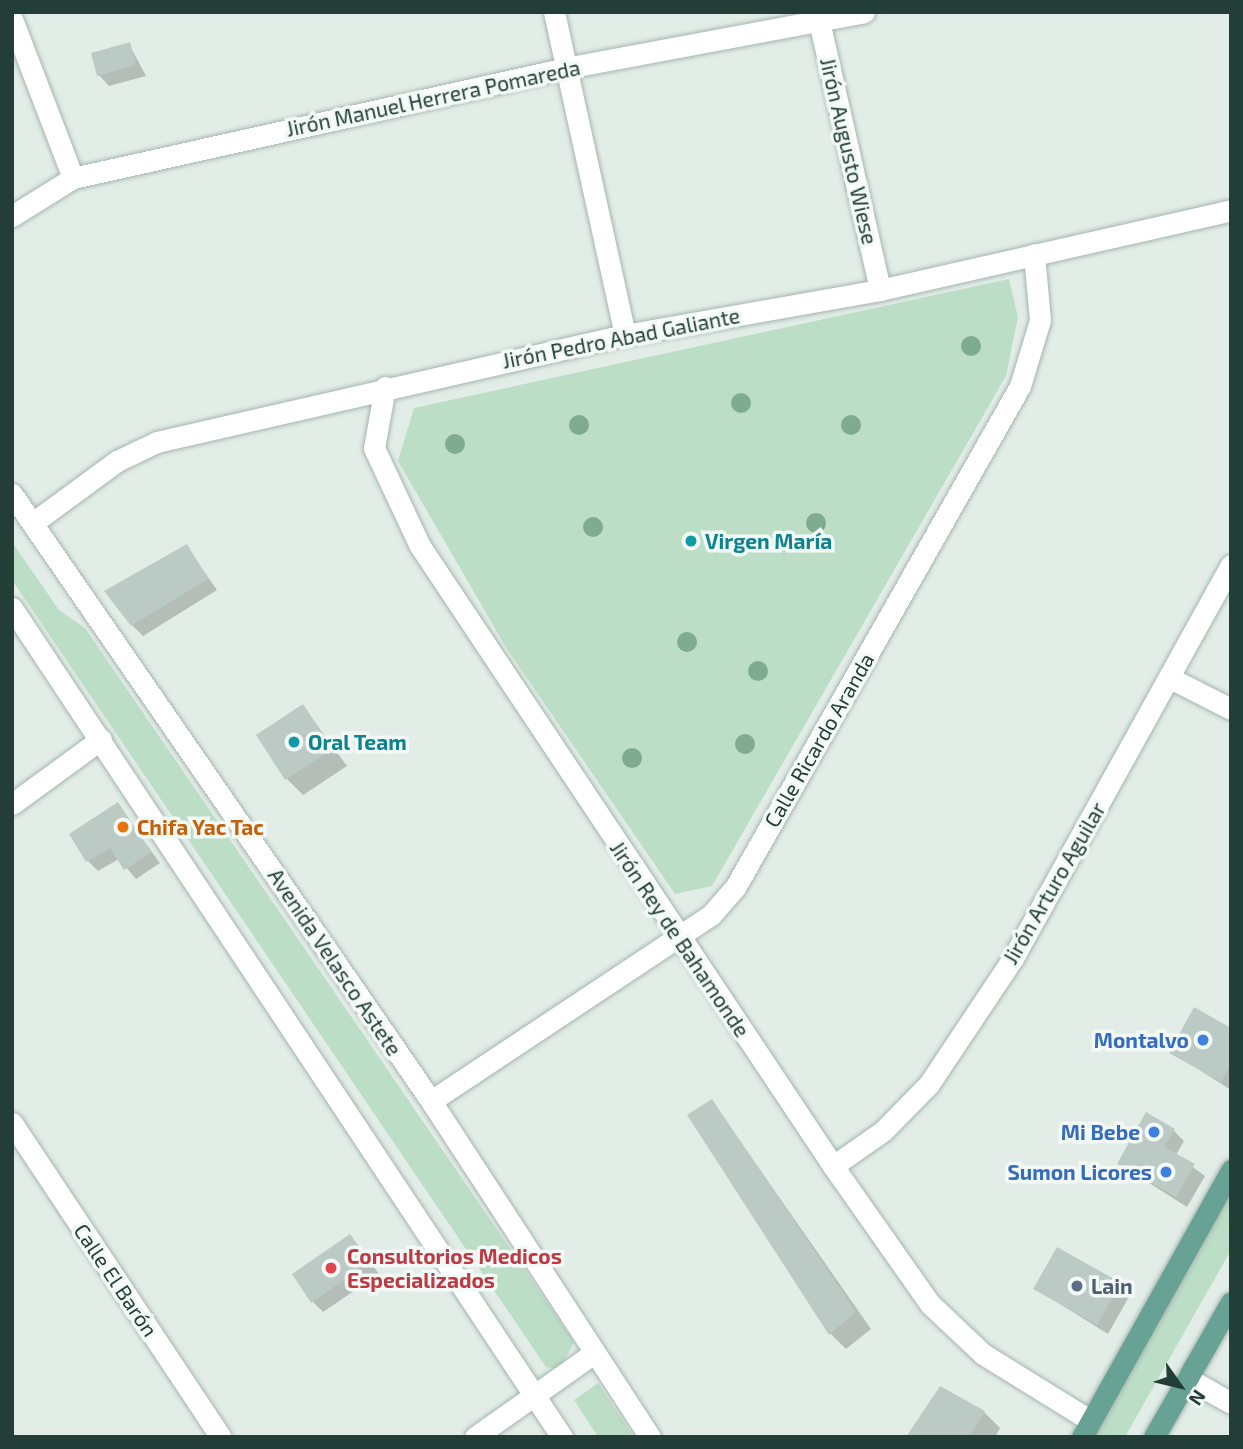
<!DOCTYPE html>
<meta charset="utf-8">
<style>
body{margin:0}
#map{position:relative;width:1243px;height:1449px;overflow:hidden;background:#e3ede8;font-family:"Exo 2",sans-serif}
div>[style]{position:absolute}
.green>*{inset:0;background:#bcdec6}
.shadow>*{inset:0;background:#0003}
.building>*{inset:0;background:#bbcac5}
.roads{filter:drop-shadow(0 0 2px #a5b5af) drop-shadow(0 0 2px #a5b5af)}
.street>*{height:21px;margin:-10.5px;padding:0 10.5px;transform-origin:10.5px;border-radius:10.5px;background:#fff}
.secondary>*{height:21px;margin:-10.5px;padding:0 10.5px;transform-origin:10.5px;border-radius:10.5px;background:#fff}
.primary>*{height:21px;margin:-10.5px;padding:0 10.5px;transform-origin:10.5px;border-radius:10.5px;background:#67a294}
.trees>*{width:20px;height:20px;margin:-10px;border-radius:50%;background:#7fab91}
.dots>*{width:19px;height:19px;translate:-50% -50%;box-sizing:border-box;border:4px solid #f3f9f6;border-radius:50%}
span{translate:-50% -50%;white-space:nowrap;text-align:center;line-height:1.15;-webkit-text-stroke:7px #f3f9f6;paint-order:stroke}
.street-label{font-size:21px;color:#223e37}
.culture-label{font-size:21px;color:#0d838f;font-weight:700}
.left{translate:0 -50%;text-align:left}
.food-label{font-size:21px;color:#c56008;font-weight:700}
.shop-label{font-size:21px;color:#366cbe;font-weight:700}
.right{translate:-100% -50%;text-align:right}
.health-label{font-size:21px;color:#be3a42;font-weight:700}
.service-label{font-size:21px;color:#4e5e75;font-weight:700}
.frame{position:absolute;inset:0;border:14px solid #223e37;pointer-events:none}
.north{position:absolute;left:1145px;top:1351px;width:70px;height:70px;-webkit-text-stroke:5px #f3f9f6;paint-order:stroke;rotate:124deg;font-size:19px;font-weight:700;line-height:28px;text-align:center;color:#223e37}
.north::after{content:'';display:block;margin:auto;width:24px;height:32px;background:#223e37;clip-path:polygon(50% 0,100% 100%,50% 72%,0 100%)}
</style>
<div id="map">
<div class="green">
<div style="clip-path:polygon(1009px 279px,1018px 317px,1006px 376px,712px 886px,675px 894px,507px 649px,398px 461px,414px 408px)"></div>
<div style="clip-path:polygon(12px 542px,59px 610px,85px 628px,574px 1342px,560px 1369px,546px 1367px,12px 580px)"></div>
<div style="clip-path:polygon(1231px 1195px,1231px 1250px,1125px 1437px,1095px 1437px)"></div>
<div style="clip-path:polygon(598px 1383px,634px 1437px,598px 1437px,574px 1400px)"></div>
</div>
<div class="shadow">
<div style="clip-path:polygon(129px 44px,146px 76px,109px 86px,99px 75px)"></div>
<div style="clip-path:polygon(187px 547px,217px 590px,143px 636px,132px 625px)"></div>
<div style="clip-path:polygon(303px 706px,347px 766px,303px 795px,287px 779px)"></div>
<div style="clip-path:polygon(117px 804px,160px 863px,136px 879px,119px 859px,98px 871px,88px 861px)"></div>
<div style="clip-path:polygon(1231px 1030px,1231px 1090px,1171px 1052px)"></div>
<div style="clip-path:polygon(712px 1101px,871px 1329px,846px 1349px,830px 1333px)"></div>
<div style="clip-path:polygon(1173px 1130px,1184px 1141px,1176px 1155px,1205px 1176px,1187px 1207px,1119px 1164px)"></div>
<div style="clip-path:polygon(350px 1236px,379px 1274px,323px 1312px,312px 1301px)"></div>
<div style="clip-path:polygon(1120px 1284px,1130px 1295px,1108px 1334px,1036px 1289px)"></div>
<div style="clip-path:polygon(984px 1412px,1000px 1428px,995px 1437px,908px 1437px)"></div>
</div>
<div class="building">
<div style="clip-path:polygon(130px 42px,136px 65px,97px 76px,91px 53px)"></div>
<div style="clip-path:polygon(187px 544px,208px 579px,131px 626px,104px 591px)"></div>
<div style="clip-path:polygon(303px 704px,333px 749px,285px 780px,256px 735px)"></div>
<div style="clip-path:polygon(118px 802px,151px 852px,124px 870px,110px 848px,86px 862px,69px 834px)"></div>
<div style="clip-path:polygon(1194px 1007px,1231px 1028px,1231px 1065px,1221px 1082px,1169px 1053px)"></div>
<div style="clip-path:polygon(712px 1099px,856px 1312px,829px 1335px,687px 1115px)"></div>
<div style="clip-path:polygon(1146px 1112px,1175px 1129px,1164px 1147px,1195px 1164px,1176px 1197px,1117px 1164px)"></div>
<div style="clip-path:polygon(350px 1234px,370px 1262px,311px 1303px,292px 1274px)"></div>
<div style="clip-path:polygon(1057px 1247px,1121px 1283px,1097px 1325px,1033px 1289px)"></div>
<div style="clip-path:polygon(940px 1386px,985px 1411px,969px 1437px,906px 1437px)"></div>
</div>
<div class="roads">
<div class="street">
<div style="left:554px;top:12px;width:331px;rotate:77.6deg"></div>
<div style="left:817px;top:12px;width:285px;rotate:77.2deg"></div>
<div style="left:12px;top:19px;width:170px;rotate:69deg"></div>
<div style="left:12px;top:216px;width:72px;rotate:-31.9deg"></div>
<div style="left:73px;top:178px;width:505px;rotate:-12.58deg"></div>
<div style="left:566px;top:68px;width:303px;rotate:-10.6deg"></div>
<div style="left:385px;top:387px;width:62px;rotate:100.2deg"></div>
<div style="left:374px;top:448px;width:108px;rotate:64.9deg"></div>
<div style="left:420px;top:546px;width:745px;rotate:56.33deg"></div>
<div style="left:833px;top:1166px;width:169px;rotate:54.9deg"></div>
<div style="left:930px;top:1304px;width:73px;rotate:43.3deg"></div>
<div style="left:983px;top:1354px;width:127px;rotate:31.8deg"></div>
<div style="left:34px;top:522px;width:103px;rotate:-36.3deg"></div>
<div style="left:117px;top:461px;width:44px;rotate:-25.4deg"></div>
<div style="left:157px;top:442px;width:480px;rotate:-12.9deg"></div>
<div style="left:625px;top:335px;width:259px;rotate:-10deg"></div>
<div style="left:880px;top:290px;width:360px;rotate:-12.8deg"></div>
<div style="left:1170px;top:678px;width:68px;rotate:26.9deg"></div>
<div style="left:12px;top:804px;width:110px;rotate:-36.1deg"></div>
<div style="left:431px;top:1101px;width:336px;rotate:-33.6deg"></div>
<div style="left:711px;top:915px;width:38px;rotate:-49deg"></div>
<div style="left:736px;top:886px;width:575px;rotate:-60.4deg"></div>
<div style="left:1020px;top:386px;width:69px;rotate:-73.1deg"></div>
<div style="left:1040px;top:320px;width:66px;rotate:-95.2deg"></div>
<div style="left:12px;top:1123px;width:377px;rotate:56.4deg"></div>
<div style="left:833px;top:1166px;width:61px;rotate:-35deg"></div>
<div style="left:883px;top:1131px;width:66px;rotate:-45.6deg"></div>
<div style="left:929px;top:1084px;width:151px;rotate:-56.3deg"></div>
<div style="left:1013px;top:958px;width:449px;rotate:-61deg"></div>
<div style="left:1187px;top:1378px;width:51px;rotate:29.6deg"></div>
<div style="left:475px;top:1437px;width:146px;rotate:-35.2deg"></div>
</div>
<div class="secondary">
<div style="left:12px;top:494px;width:738px;rotate:55.38deg"></div>
<div style="left:431px;top:1101px;width:401px;rotate:56.9deg"></div>
<div style="left:12px;top:608px;width:995px;rotate:56.44deg"></div>
</div>
<div class="primary">
<div style="left:1082px;top:1437px;width:306px;rotate:-60.8deg"></div>
<div style="left:1154px;top:1437px;width:155px;rotate:-60.3deg"></div>
</div>
</div>
<div class="trees">
<div style="left:971px;top:346px"></div>
<div style="left:741px;top:403px"></div>
<div style="left:579px;top:425px"></div>
<div style="left:851px;top:425px"></div>
<div style="left:455px;top:444px"></div>
<div style="left:816px;top:523px"></div>
<div style="left:593px;top:527px"></div>
<div style="left:687px;top:642px"></div>
<div style="left:758px;top:671px"></div>
<div style="left:745px;top:744px"></div>
<div style="left:632px;top:758px"></div>
</div>
<div class="dots">
<div style="left:691px;top:541px;background:#0f9aa8"></div>
<div style="left:294px;top:742px;background:#0f9aa8"></div>
<div style="left:123px;top:827px;background:#e8710a"></div>
<div style="left:1203px;top:1040px;background:#3f7fe0"></div>
<div style="left:1154px;top:1132px;background:#3f7fe0"></div>
<div style="left:1166px;top:1172px;background:#3f7fe0"></div>
<div style="left:331px;top:1268px;background:#e0444e"></div>
<div style="left:1077px;top:1286px;background:#5c6f8a"></div>
</div>
<div class="street-label">
<span style="left:433px;top:98px;rotate:-12deg">Jirón Manuel Herrera Pomareda</span>
<span style="left:849px;top:151px;rotate:77deg">Jirón Augusto Wiese</span>
<span style="left:621px;top:338px;rotate:-11deg">Jirón Pedro Abad Galiante</span>
<span style="left:819px;top:740px;rotate:-60deg">Calle Ricardo Aranda</span>
<span style="left:1054px;top:883px;rotate:-60deg">Jirón Arturo Aguilar</span>
<span style="left:680px;top:939px;rotate:56deg">Jirón Rey de Bahamonde</span>
<span style="left:335px;top:962px;rotate:56deg">Avenida Velasco Astete</span>
<span style="left:116px;top:1280px;rotate:56deg">Calle El Barón</span>
</div>
<div class="culture-label">
<span class="left" style="left:705px;top:541px">Virgen María</span>
<span class="left" style="left:308px;top:742px">Oral Team</span>
</div>
<div class="food-label">
<span class="left" style="left:137px;top:827px">Chifa Yac Tac</span>
</div>
<div class="shop-label">
<span class="right" style="left:1189px;top:1040px">Montalvo</span>
<span class="right" style="left:1140px;top:1132px">Mi Bebe</span>
<span class="right" style="left:1152px;top:1172px">Sumon Licores</span>
</div>
<div class="health-label">
<span class="left" style="left:347px;top:1268px">Consultorios Medicos<br>Especializados</span>
</div>
<div class="service-label">
<span class="left" style="left:1091px;top:1286px">Lain</span>
</div>
<div class="frame"></div>
<div class="north">N</div>
</div>
